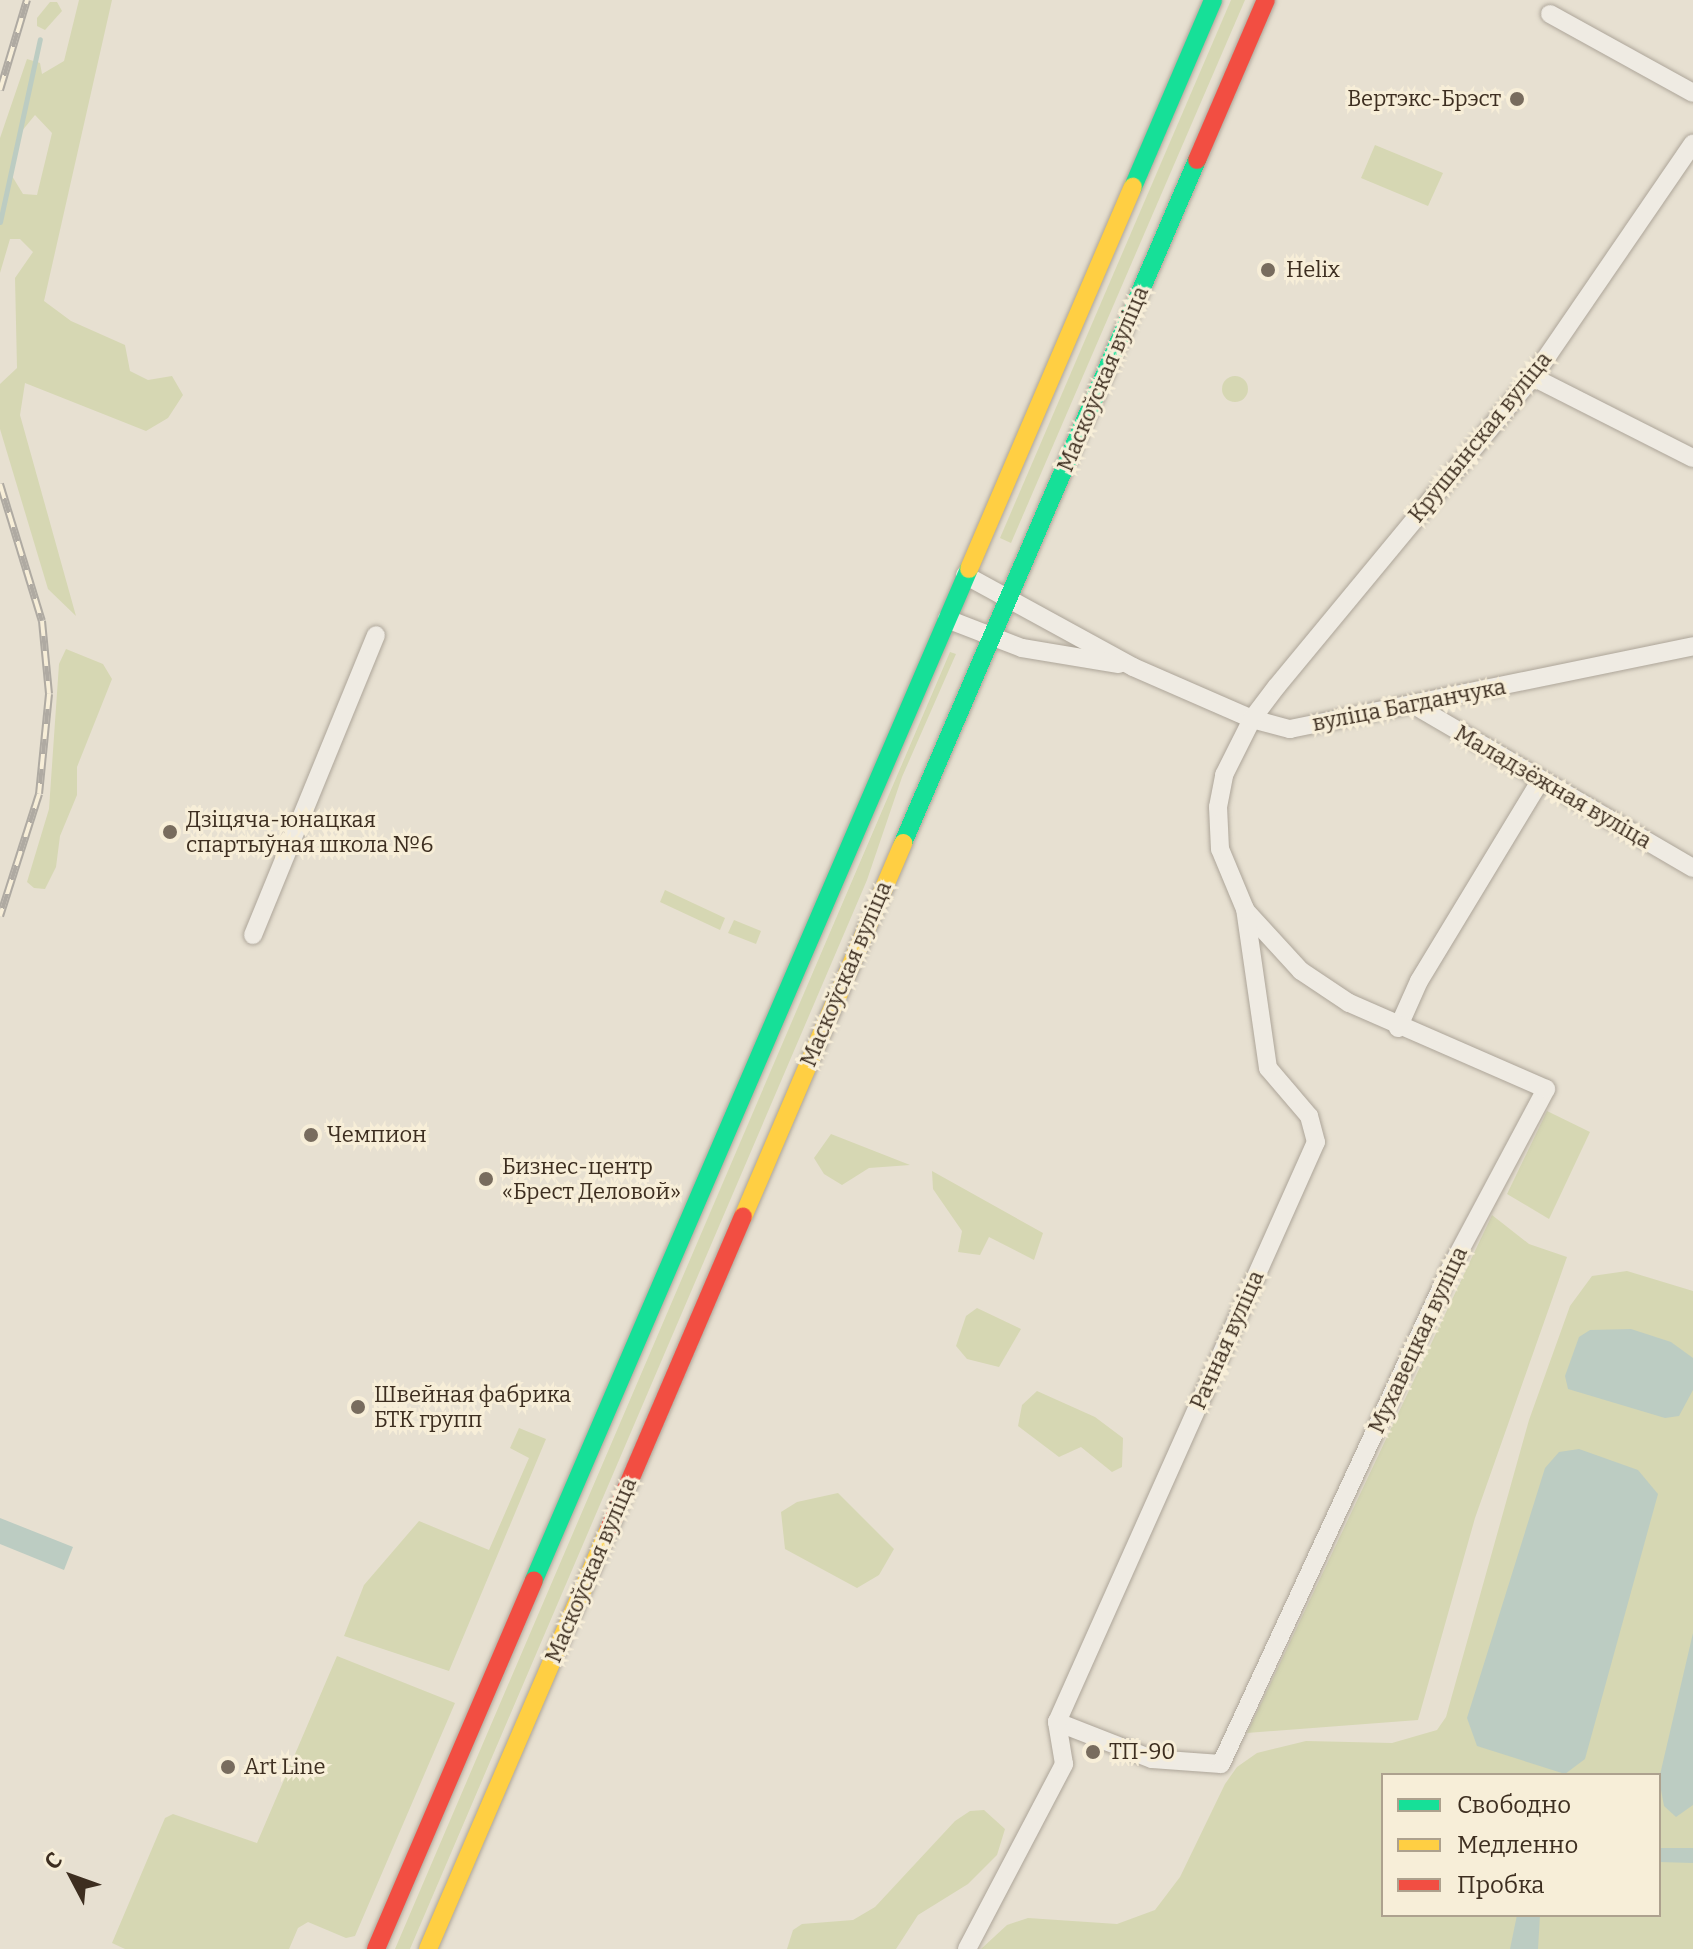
<!DOCTYPE html>
<meta charset="utf-8">
<style>
body{margin:0}
#map{position:relative;width:1693px;height:1949px;overflow:hidden;background:#e7e0d1;font-family:Bitter,serif}
div>[style]{position:absolute}
.green>*{inset:0;background:#d6d7b3}
.round{border-radius:50%}
.water>*{inset:0;background:#bcccc2}
.stream>*{height:5px;margin:-2.5px;padding:0 2.5px;transform-origin:2.5px;border-radius:2.5px;background:#bcccc2}
.roads{filter:drop-shadow(0 0 2px #ada599) drop-shadow(0 0 2px #ada599)}
.street>*{height:18px;margin:-9px;padding:0 9px;transform-origin:9px;border-radius:9px;background:#efebe3}
.fast>*{height:18px;margin:-9px;padding:0 9px;transform-origin:9px;border-radius:9px;background:#16e098}
.slow>*{height:18px;margin:-9px;padding:0 9px;transform-origin:9px;border-radius:9px;background:#ffcf43}
.jam>*{height:18px;margin:-9px;padding:0 9px;transform-origin:9px;border-radius:9px;background:#f24e42}
.rail>*{height:8px;margin-top:-4px;transform-origin:0;background:repeating-linear-gradient(90deg,#f7eed8 0 15px,#afaaa2 0 30px);box-sizing:border-box;border-block:2px solid #afaaa2}
.dots>*{width:22px;height:22px;translate:-50% -50%;box-sizing:border-box;border:4px solid #f7eed8;border-radius:50%}
span{translate:-50% -50%;white-space:nowrap;text-align:center;line-height:1.15;-webkit-text-stroke:6px #f7eed8;paint-order:stroke}
.poi-label{font-size:22px;color:#3d2e20}
.right{translate:-100% -50%;text-align:right}
.left{translate:0 -50%;text-align:left}
.street-label{font-size:22px;color:#3d2e20}
.legend{position:absolute;left:1381px;top:1773px;width:280px;height:144px;box-sizing:border-box;background:#f7eed8;border:2px solid #ada18e;margin:0;padding:10px 14px;list-style:none;font-size:24px;color:#3d2e20}
.legend li{display:flex;align-items:center;gap:16px;height:40px}
.legend b{width:40px;border:2px solid #ada18e}
.north{position:absolute;left:32px;top:1837px;width:80px;height:80px;-webkit-text-stroke:6px #f7eed8;paint-order:stroke;rotate:311deg;font-size:22px;font-weight:700;line-height:32px;text-align:center;color:#3d2e20}
.north::after{content:'';display:block;margin:auto;width:28px;height:36px;background:#3d2e20;clip-path:polygon(50% 0,100% 100%,50% 72%,0 100%)}
</style>
<div id="map">
<div class="green">
<div style="clip-path:polygon(evenodd,79px 0,112px 0,44px 301px,71px 321px,125px 345px,130px 371px,148px 380px,172px 376px,183px 395px,168px 418px,146px 431px,25px 383px,20px 415px,76px 616px,48px 589px,0 429px,0 384px,17px 368px,15px 278px,33px 252px,20px 239px,10px 239px,0 273px,0 138px,27px 59px,40px 63px,42px 74px,64px 61px,79px 0,35px 115px,52px 133px,37px 195px,23px 194px,12px 176px,17px 137px,35px 115px)"></div>
<div style="clip-path:polygon(1231px 0,1245px 0,1011px 543px,1000px 538px)"></div>
<div style="clip-path:polygon(50px 2px,57px 2px,62px 11px,45px 30px,37px 26px,37px 18px)"></div>
<div style="clip-path:polygon(1375px 145px,1443px 173px,1428px 206px,1361px 178px)"></div>
<div class="round" style="left:1222px;top:376px;width:26px;height:26px"></div>
<div style="clip-path:polygon(66px 649px,103px 664px,112px 679px,77px 767px,77px 795px,60px 836px,56px 867px,45px 889px,34px 888px,27px 882px,49px 809px,59px 664px)"></div>
<div style="clip-path:polygon(950px 652px,956px 654px,902px 777px,867px 880px,410px 1949px,395px 1949px)"></div>
<div style="clip-path:polygon(665px 890px,725px 918px,720px 930px,660px 902px)"></div>
<div style="clip-path:polygon(734px 920px,761px 931px,756px 944px,728px 933px)"></div>
<div style="clip-path:polygon(1547px 1111px,1590px 1132px,1549px 1219px,1507px 1194px)"></div>
<div style="clip-path:polygon(831px 1134px,910px 1165px,869px 1168px,842px 1185px,824px 1174px,814px 1158px)"></div>
<div style="clip-path:polygon(932px 1171px,1043px 1233px,1034px 1260px,989px 1237px,980px 1255px,958px 1252px,962px 1231px,933px 1189px)"></div>
<div style="clip-path:polygon(1492px 1215px,1529px 1244px,1567px 1257px,1475px 1518px,1418px 1720px,1247px 1733px)"></div>
<div style="clip-path:polygon(evenodd,1627px 1271px,1693px 1291px,1693px 1949px,981px 1949px,1007px 1925px,1028px 1918px,1117px 1924px,1155px 1910px,1180px 1877px,1225px 1784px,1237px 1767px,1257px 1753px,1306px 1741px,1392px 1743px,1437px 1730px,1446px 1717px,1529px 1420px,1570px 1306px,1592px 1276px,1627px 1271px,1383px 1775px,1659px 1775px,1659px 1915px,1383px 1915px,1383px 1775px)"></div>
<div style="clip-path:polygon(977px 1308px,1021px 1329px,999px 1367px,967px 1359px,956px 1346px,966px 1316px)"></div>
<div style="clip-path:polygon(1037px 1391px,1095px 1417px,1123px 1438px,1122px 1467px,1112px 1472px,1081px 1447px,1059px 1457px,1018px 1426px,1022px 1405px)"></div>
<div style="clip-path:polygon(519px 1428px,546px 1439px,449px 1671px,344px 1636px,364px 1585px,419px 1521px,489px 1550px,529px 1458px,510px 1448px)"></div>
<div style="clip-path:polygon(838px 1493px,894px 1549px,879px 1575px,857px 1588px,785px 1549px,781px 1512px,797px 1502px)"></div>
<div style="clip-path:polygon(337px 1656px,455px 1703px,355px 1936px,346px 1938px,308px 1922px,298px 1928px,289px 1949px,125px 1949px,112px 1943px,165px 1818px,173px 1814px,257px 1843px)"></div>
<div style="clip-path:polygon(984px 1810px,1005px 1829px,997px 1855px,968px 1884px,918px 1915px,896px 1949px,787px 1949px,793px 1930px,802px 1924px,853px 1920px,875px 1907px,955px 1821px,970px 1811px)"></div>
</div>
<div class="water">
<div style="clip-path:polygon(1631px 1329px,1671px 1342px,1693px 1358px,1693px 1390px,1679px 1416px,1665px 1418px,1568px 1389px,1565px 1376px,1579px 1337px,1590px 1330px)"></div>
<div style="clip-path:polygon(1579px 1449px,1638px 1470px,1658px 1494px,1585px 1759px,1565px 1774px,1477px 1746px,1467px 1718px,1545px 1468px,1559px 1452px)"></div>
<div style="clip-path:polygon(0 1518px,73px 1547px,64px 1570px,0 1544px)"></div>
<div style="clip-path:polygon(1693px 1633px,1693px 1805px,1676px 1817px,1664px 1806px,1659px 1779px)"></div>
<div style="clip-path:polygon(1659px 1848px,1693px 1848px,1693px 1863px,1659px 1862px)"></div>
<div style="clip-path:polygon(1517px 1915px,1540px 1915px,1538px 1949px,1510px 1949px)"></div>
</div>
<div class="stream">
<div style="left:0;top:222px;width:187px;rotate:-77.7deg"></div>
</div>
<div class="roads">
<div class="street">
<div style="left:1550px;top:14px;width:163px;rotate:28.9deg"></div>
<div style="left:1533px;top:377px;width:179px;rotate:26.9deg"></div>
<div style="left:965px;top:575px;width:192px;rotate:28.7deg"></div>
<div style="left:1133px;top:667px;width:130px;rotate:23.6deg"></div>
<div style="left:1252px;top:719px;width:39px;rotate:15deg"></div>
<div style="left:1290px;top:729px;width:411px;rotate:-11.6deg"></div>
<div style="left:947px;top:619px;width:80px;rotate:21.1deg"></div>
<div style="left:1022px;top:648px;width:98px;rotate:9.4deg"></div>
<div style="left:1414px;top:705px;width:323px;rotate:30.3deg"></div>
<div style="left:253px;top:935px;width:324px;rotate:-67.7deg"></div>
<div style="left:1398px;top:1028px;width:51px;rotate:-65.9deg"></div>
<div style="left:1419px;top:981px;width:234px;rotate:-58.8deg"></div>
<div style="left:1057px;top:1722px;width:102px;rotate:21.3deg"></div>
<div style="left:1152px;top:1759px;width:69px;rotate:4.1deg"></div>
<div style="left:1221px;top:1764px;width:545px;rotate:-65.17deg"></div>
<div style="left:1450px;top:1269px;width:204px;rotate:-61.9deg"></div>
<div style="left:1546px;top:1089px;width:215px;rotate:-156.4deg"></div>
<div style="left:1349px;top:1003px;width:58px;rotate:-146.3deg"></div>
<div style="left:1301px;top:971px;width:80px;rotate:-132.5deg"></div>
<div style="left:967px;top:1949px;width:209px;rotate:-62.3deg"></div>
<div style="left:1064px;top:1764px;width:43px;rotate:-99.5deg"></div>
<div style="left:1057px;top:1722px;width:635px;rotate:-65.94deg"></div>
<div style="left:1316px;top:1142px;width:27px;rotate:-105deg"></div>
<div style="left:1309px;top:1116px;width:63px;rotate:-130.5deg"></div>
<div style="left:1268px;top:1068px;width:161px;rotate:-98.2deg"></div>
<div style="left:1245px;top:909px;width:65px;rotate:-112.6deg"></div>
<div style="left:1220px;top:849px;width:42px;rotate:-92.7deg"></div>
<div style="left:1218px;top:807px;width:33px;rotate:-79deg"></div>
<div style="left:1224px;top:775px;width:63px;rotate:-63.4deg"></div>
<div style="left:1252px;top:719px;width:41px;rotate:-52.9deg"></div>
<div style="left:1277px;top:686px;width:401px;rotate:-50.4deg"></div>
<div style="left:1533px;top:377px;width:283px;rotate:-55.6deg"></div>
</div>
<div class="fast">
<div style="left:1133px;top:187px;width:203px;rotate:-66.8deg"></div>
<div style="left:903px;top:843px;width:744px;rotate:-66.71deg"></div>
<div style="left:534px;top:1580px;width:1101px;rotate:-66.72deg"></div>
</div>
<div class="slow">
<div style="left:969px;top:569px;width:416px;rotate:-66.8deg"></div>
<div style="left:743px;top:1217px;width:407px;rotate:-66.8deg"></div>
<div style="left:428px;top:1949px;width:457px;rotate:-66.7deg"></div>
</div>
<div class="jam">
<div style="left:1197px;top:160px;width:174px;rotate:-66.7deg"></div>
<div style="left:609px;top:1529px;width:340px;rotate:-66.8deg"></div>
<div style="left:376px;top:1949px;width:401px;rotate:-66.8deg"></div>
</div>
</div>
<div class="rail">
<div style="left:0;top:90px;width:94px;rotate:-73.3deg"></div>
<div style="left:0;top:484px;width:143px;rotate:73deg"></div>
<div style="left:42px;top:621px;width:73px;rotate:84.5deg"></div>
<div style="left:49px;top:694px;width:100px;rotate:95.7deg"></div>
<div style="left:39px;top:794px;width:128px;rotate:107.7deg"></div>
</div>
<div class="dots">
<div style="left:1517px;top:99px;background:#786c5e"></div>
<div style="left:1268px;top:270px;background:#786c5e"></div>
<div style="left:170px;top:832px;background:#786c5e"></div>
<div style="left:311px;top:1135px;background:#786c5e"></div>
<div style="left:486px;top:1179px;background:#786c5e"></div>
<div style="left:358px;top:1407px;background:#786c5e"></div>
<div style="left:1093px;top:1752px;background:#786c5e"></div>
<div style="left:228px;top:1767px;background:#786c5e"></div>
</div>
<div class="poi-label">
<span class="right" style="left:1501px;top:99px">Вертэкс-Брэст</span>
<span class="left" style="left:1286px;top:270px">Helix</span>
<span class="left" style="left:186px;top:832px">Дзіцяча-юнацкая<br>спартыўная школа №6</span>
<span class="left" style="left:327px;top:1135px">Чемпион</span>
<span class="left" style="left:502px;top:1179px">Бизнес-центр<br>«Брест Деловой»</span>
<span class="left" style="left:374px;top:1407px">Швейная фабрика<br>БТК групп</span>
<span class="left" style="left:1109px;top:1752px">ТП-90</span>
<span class="left" style="left:244px;top:1767px">Art Line</span>
</div>
<div class="street-label">
<span style="left:1103px;top:379px;rotate:-67deg">Маскоўская вуліца</span>
<span style="left:1480px;top:437px;rotate:-51deg">Крушынская вуліца</span>
<span style="left:1409px;top:705px;rotate:-11deg">вуліца Багданчука</span>
<span style="left:1553px;top:787px;rotate:30deg">Маладзёжная вуліца</span>
<span style="left:846px;top:974px;rotate:-67deg">Маскоўская вуліца</span>
<span style="left:1227px;top:1340px;rotate:-66deg">Рачная вуліца</span>
<span style="left:1418px;top:1340px;rotate:-65deg">Мухавецкая вуліца</span>
<span style="left:591px;top:1570px;rotate:-67deg">Маскоўская вуліца</span>
</div>
<ul class="legend">
<li><b style="height:10px;background:#16e098"></b>Свободно</li>
<li><b style="height:10px;background:#ffcf43"></b>Медленно</li>
<li><b style="height:10px;background:#f24e42"></b>Пробка</li>
</ul>
<div class="north">С</div>
</div>
